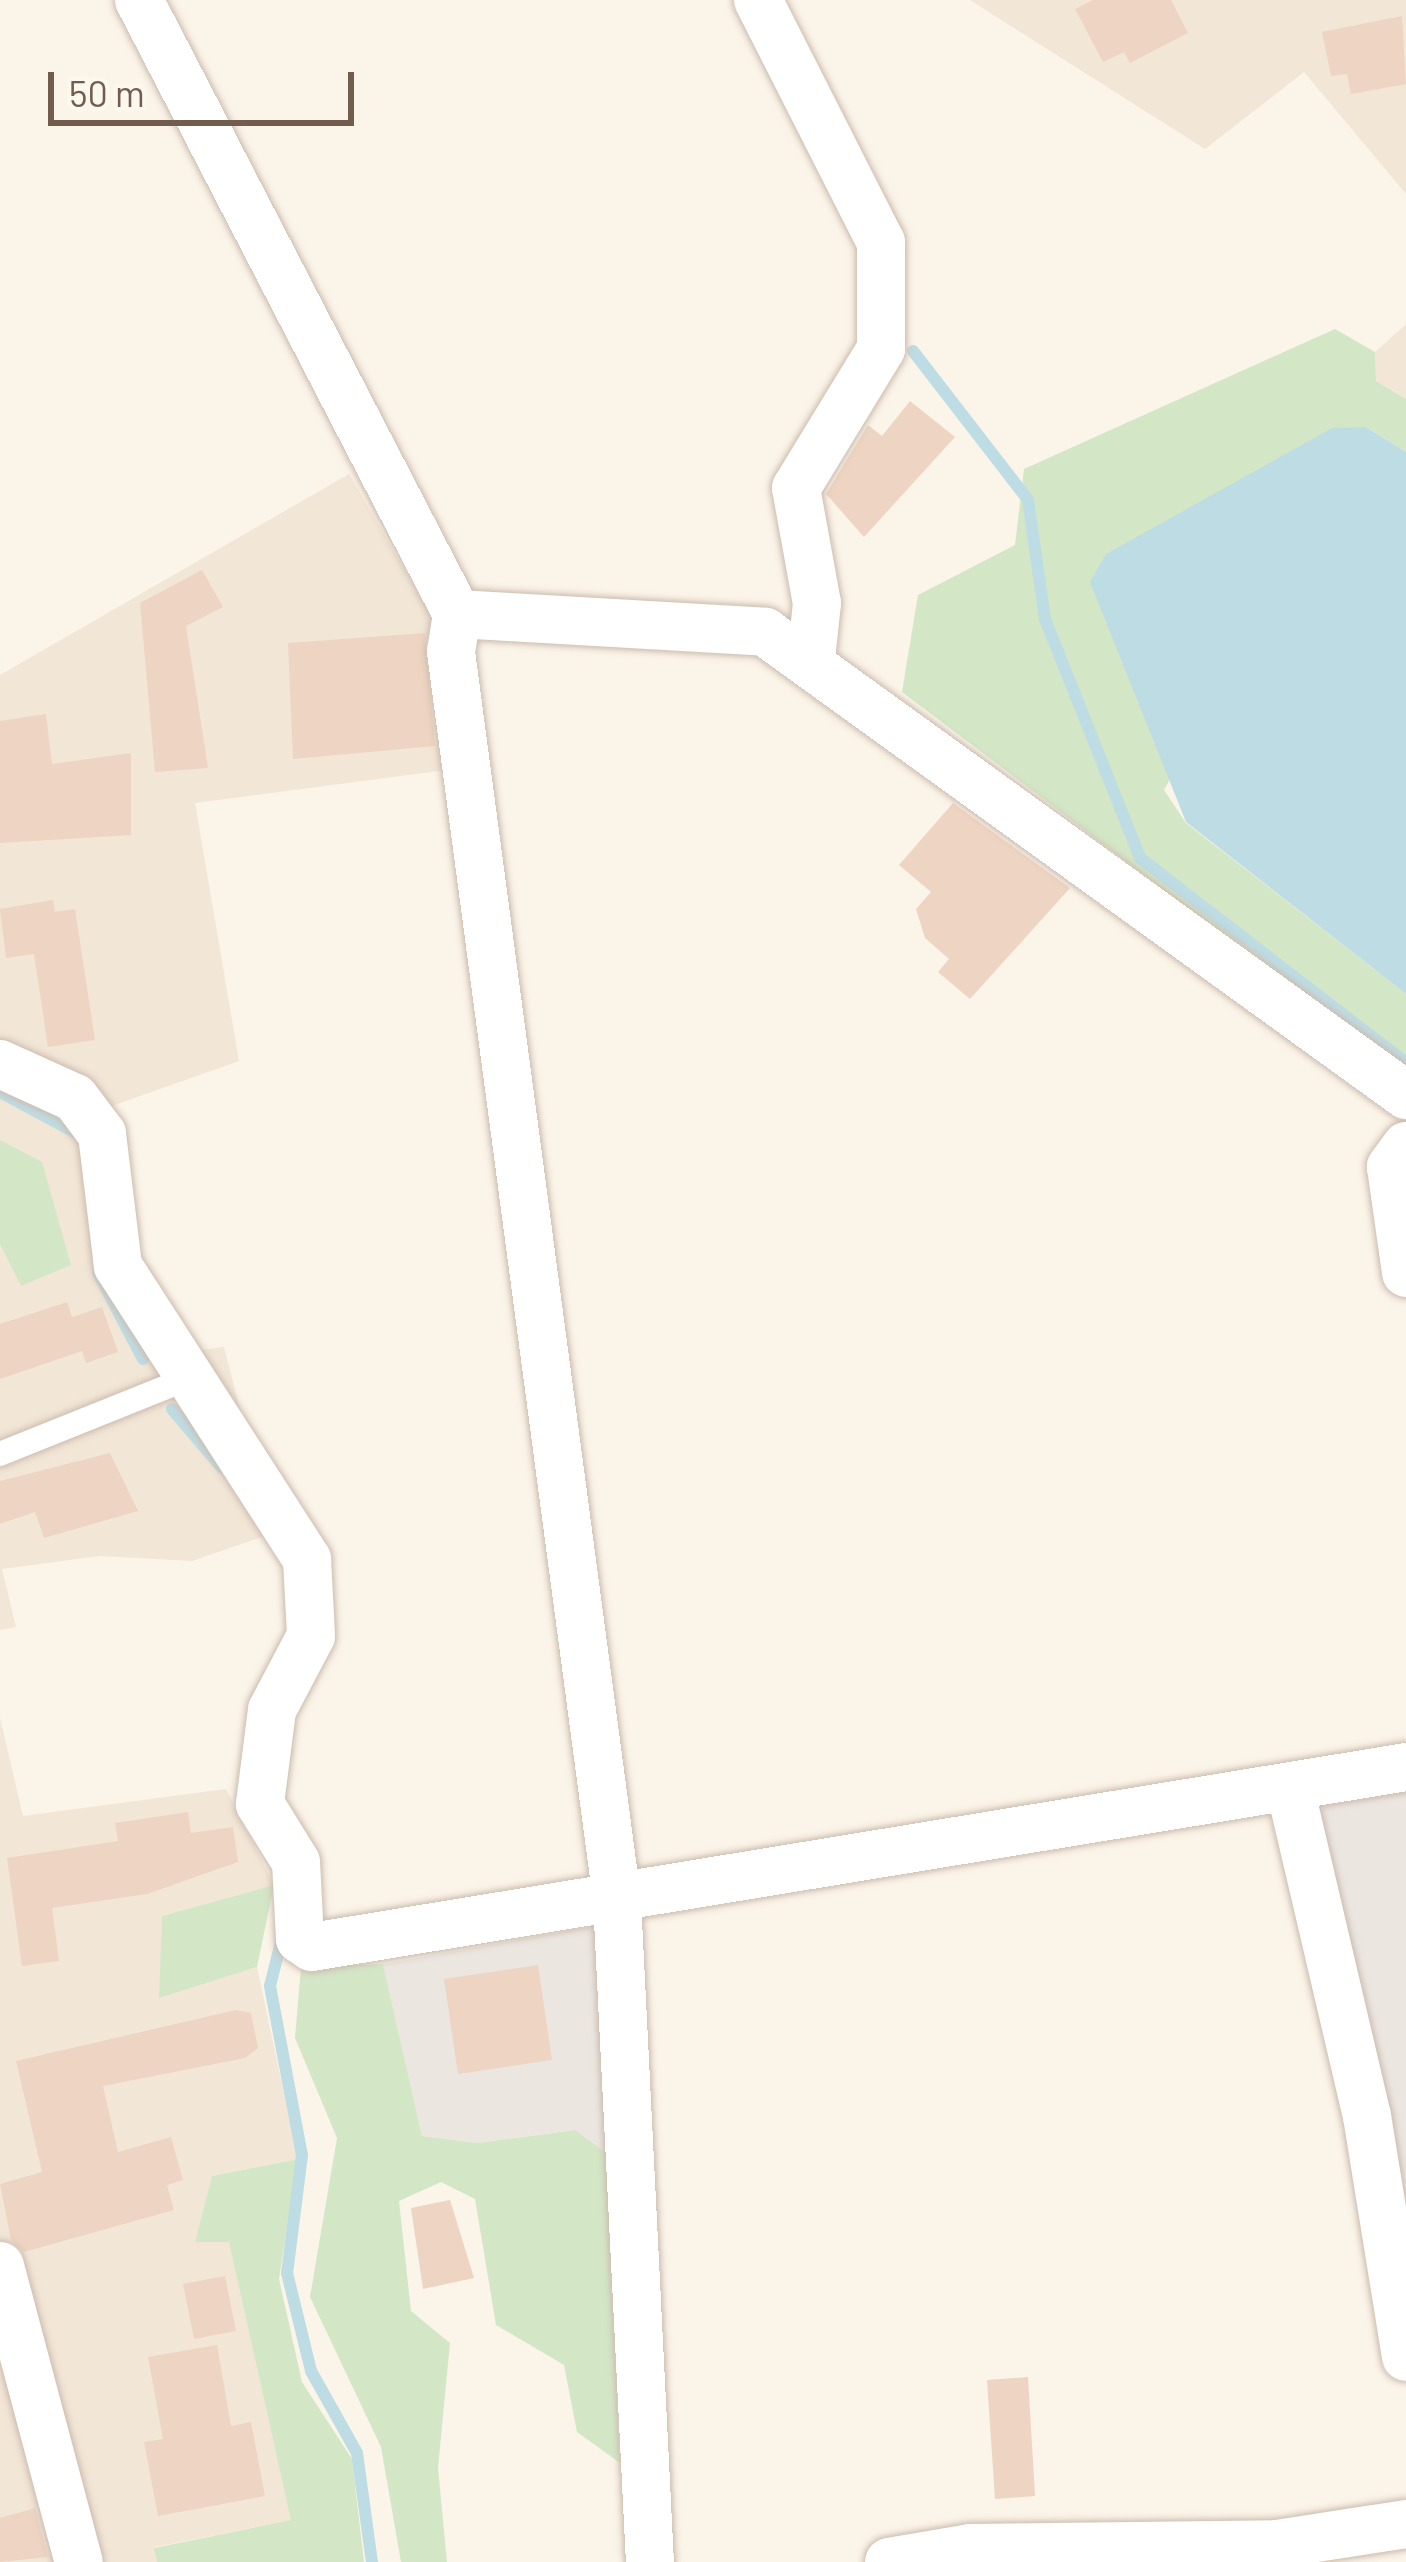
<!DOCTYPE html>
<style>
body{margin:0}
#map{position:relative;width:1406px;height:2562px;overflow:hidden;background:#fbf4e8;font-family:Barlow,sans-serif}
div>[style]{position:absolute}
.residential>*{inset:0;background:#f2e6d7}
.industrial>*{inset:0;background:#ece6e1}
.green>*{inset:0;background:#d3e7c7}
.water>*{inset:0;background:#bedce3}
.stream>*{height:12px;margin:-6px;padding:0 6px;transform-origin:6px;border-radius:6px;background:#bedce3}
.building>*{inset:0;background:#eed4c2}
.roads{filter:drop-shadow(0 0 3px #ccbcaf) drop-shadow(0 0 3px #ccbcaf)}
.lane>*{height:24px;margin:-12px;padding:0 12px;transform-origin:12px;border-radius:12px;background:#fff}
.street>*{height:48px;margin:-24px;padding:0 24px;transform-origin:24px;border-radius:24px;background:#fff}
span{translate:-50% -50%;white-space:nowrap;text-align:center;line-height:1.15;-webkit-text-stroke:9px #fdf8ee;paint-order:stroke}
.scale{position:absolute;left:48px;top:72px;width:306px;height:54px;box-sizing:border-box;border:6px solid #725c4e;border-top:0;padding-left:15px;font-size:36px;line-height:42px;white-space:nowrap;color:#725c4e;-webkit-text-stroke:9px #fdf8ee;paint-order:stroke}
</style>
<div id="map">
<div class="residential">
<div style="clip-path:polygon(970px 0,1406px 0,1406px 194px,1304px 72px,1205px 149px)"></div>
<div style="clip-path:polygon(1406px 324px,1406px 399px,1376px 381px,1375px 352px)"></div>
<div style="clip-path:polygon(349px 474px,442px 635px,454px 769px,195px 803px,239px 1061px,106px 1108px,124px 1237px,185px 1352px,224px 1347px,241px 1413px,306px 1522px,192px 1561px,100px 1556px,2px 1569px,16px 1627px,0 1630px,0 675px)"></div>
<div style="clip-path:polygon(0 1718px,23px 1816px,226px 1789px,274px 1885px,162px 1916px,160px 1997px,257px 1967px,298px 2159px,212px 2176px,196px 2241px,229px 2241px,292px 2520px,155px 2547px,157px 2562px,0 2562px)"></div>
</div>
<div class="industrial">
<div style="clip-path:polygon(1406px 1784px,1406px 2263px,1317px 1794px)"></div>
<div style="clip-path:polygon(602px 1925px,606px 2153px,574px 2130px,477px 2143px,422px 2136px,383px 1964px)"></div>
</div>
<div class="green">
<div style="clip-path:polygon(1335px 329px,1375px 352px,1376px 381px,1406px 399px,1406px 452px,1366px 427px,1164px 790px,1186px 823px,1406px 994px,1406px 1073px,902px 692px,918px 595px,1015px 545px,1024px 469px)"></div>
<div style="clip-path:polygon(0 1140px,42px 1162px,71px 1265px,21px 1286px,0 1244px)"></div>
<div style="clip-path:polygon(274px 1885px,257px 1967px,159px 1998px,162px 1916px)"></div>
<div style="clip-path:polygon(383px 1964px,422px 2136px,477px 2143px,575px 2130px,606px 2153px,620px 2463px,577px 2432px,564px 2365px,496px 2325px,475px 2199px,441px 2182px,399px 2201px,411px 2311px,450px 2343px,438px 2468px,447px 2562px,401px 2562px,381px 2447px,310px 2297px,337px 2138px,295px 2038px,301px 1967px)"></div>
<div style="clip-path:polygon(298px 2159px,279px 2279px,302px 2382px,352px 2459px,364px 2562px,157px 2562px,154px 2548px,291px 2520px,229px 2242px,195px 2242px,212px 2176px)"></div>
</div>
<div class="water">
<div style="clip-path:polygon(1366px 427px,1406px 452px,1406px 994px,1186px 822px,1090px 582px,1106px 554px,1332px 428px)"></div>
</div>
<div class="stream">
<div style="left:913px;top:351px;width:188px;rotate:52.3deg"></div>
<div style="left:1028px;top:500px;width:120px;rotate:81.9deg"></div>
<div style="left:1045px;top:619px;width:257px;rotate:68.3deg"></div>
<div style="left:1140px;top:858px;width:336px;rotate:37.6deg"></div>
<div style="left:0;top:1092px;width:89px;rotate:28.3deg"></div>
<div style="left:98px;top:1273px;width:97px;rotate:62.4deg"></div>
<div style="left:172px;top:1409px;width:77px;rotate:49.7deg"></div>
<div style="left:282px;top:1938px;width:49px;rotate:104deg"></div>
<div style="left:270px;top:1986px;width:172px;rotate:79.3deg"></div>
<div style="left:302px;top:2155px;width:119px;rotate:97.2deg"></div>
<div style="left:287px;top:2273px;width:101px;rotate:76.2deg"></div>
<div style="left:311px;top:2371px;width:94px;rotate:60.7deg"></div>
<div style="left:357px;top:2453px;width:110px;rotate:82.2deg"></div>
</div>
<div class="building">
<div style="clip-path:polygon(1093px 0,1171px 0,1188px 33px,1130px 63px,1124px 52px,1103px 62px,1075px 9px)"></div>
<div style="clip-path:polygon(1402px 16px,1406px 84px,1351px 94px,1347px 74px,1331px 76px,1322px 32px)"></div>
<div style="clip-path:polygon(910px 401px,955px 437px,864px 537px,826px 494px,868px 425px,882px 436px)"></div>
<div style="clip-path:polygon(202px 570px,223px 607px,186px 626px,208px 768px,155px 772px,140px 603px)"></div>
<div style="clip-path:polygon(425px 633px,435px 746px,293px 759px,288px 643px)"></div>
<div style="clip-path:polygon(46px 714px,52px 764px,131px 753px,131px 835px,0 843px,0 721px)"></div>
<div style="clip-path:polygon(953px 803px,1070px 888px,970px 999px,938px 972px,949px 959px,925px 938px,916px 909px,931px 892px,899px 865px)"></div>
<div style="clip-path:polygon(53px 900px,55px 912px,75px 909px,95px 1040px,48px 1047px,34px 954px,6px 958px,0 909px)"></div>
<div style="clip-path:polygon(67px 1302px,72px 1317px,102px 1307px,118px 1352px,86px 1363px,82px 1351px,0 1379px,0 1324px)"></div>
<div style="clip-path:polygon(110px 1453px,138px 1511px,44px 1538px,35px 1512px,0 1524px,0 1481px)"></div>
<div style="clip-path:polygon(188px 1812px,191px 1833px,233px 1827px,238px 1862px,147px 1894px,52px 1908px,59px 1961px,22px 1966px,7px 1858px,118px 1841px,115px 1823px)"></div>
<div style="clip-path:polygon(538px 1965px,552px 2060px,458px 2074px,444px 1979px)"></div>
<div style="clip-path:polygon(236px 2010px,251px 2013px,258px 2048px,245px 2058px,103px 2086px,118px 2152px,171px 2137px,183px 2180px,167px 2185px,174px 2210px,24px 2252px,11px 2240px,0 2184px,42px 2172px,16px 2061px)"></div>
<div style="clip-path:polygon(450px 2200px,474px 2278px,423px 2289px,411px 2208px)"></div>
<div style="clip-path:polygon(225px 2276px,236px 2331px,194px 2339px,183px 2284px)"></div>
<div style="clip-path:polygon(217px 2345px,231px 2426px,251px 2422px,265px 2496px,158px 2516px,144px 2442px,163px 2439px,148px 2357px)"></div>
<div style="clip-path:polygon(1028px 2377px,1035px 2496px,995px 2499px,987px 2380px)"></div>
<div style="clip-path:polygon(35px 2508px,48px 2557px,0 2562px,0 2518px)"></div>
</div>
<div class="roads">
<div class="lane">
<div style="left:0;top:1454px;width:198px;rotate:-21.9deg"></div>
</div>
<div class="street">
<div style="left:139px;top:0;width:691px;rotate:62.62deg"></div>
<div style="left:457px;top:614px;width:309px;rotate:3.3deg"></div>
<div style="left:765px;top:632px;width:791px;rotate:35.84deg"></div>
<div style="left:758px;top:0;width:271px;rotate:63.1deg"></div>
<div style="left:881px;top:242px;width:107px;rotate:90deg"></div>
<div style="left:881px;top:349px;width:163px;rotate:121.4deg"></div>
<div style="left:796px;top:488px;width:117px;rotate:79.7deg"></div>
<div style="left:817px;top:603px;width:56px;rotate:96.1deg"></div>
<div style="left:457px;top:614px;width:38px;rotate:99deg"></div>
<div style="left:451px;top:652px;width:1259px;rotate:82.42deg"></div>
<div style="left:617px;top:1900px;width:663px;rotate:87.15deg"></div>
<div style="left:0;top:1064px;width:82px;rotate:24.4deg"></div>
<div style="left:75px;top:1098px;width:45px;rotate:53.1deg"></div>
<div style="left:102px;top:1134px;width:133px;rotate:83.1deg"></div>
<div style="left:118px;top:1266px;width:349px;rotate:57.2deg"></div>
<div style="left:307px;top:1559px;width:77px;rotate:87deg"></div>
<div style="left:311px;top:1636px;width:84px;rotate:117.8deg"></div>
<div style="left:272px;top:1710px;width:95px;rotate:97.3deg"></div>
<div style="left:260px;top:1804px;width:68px;rotate:58.2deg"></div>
<div style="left:296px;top:1862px;width:77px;rotate:87deg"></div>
<div style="left:300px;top:1939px;width:14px;rotate:34deg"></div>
<div style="left:312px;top:1947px;width:1109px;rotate:-9.34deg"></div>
<div style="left:1406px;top:1146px;width:26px;rotate:126deg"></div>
<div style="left:1391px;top:1167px;width:107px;rotate:81.9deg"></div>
<div style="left:1290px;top:1788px;width:337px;rotate:76.8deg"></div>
<div style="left:1367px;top:2116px;width:244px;rotate:80.8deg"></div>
<div style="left:0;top:2266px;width:306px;rotate:75.1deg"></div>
<div style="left:889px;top:2562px;width:82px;rotate:-9.8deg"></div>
<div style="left:970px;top:2548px;width:307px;rotate:-0.7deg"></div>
<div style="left:1277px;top:2544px;width:131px;rotate:-8.8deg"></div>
</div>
</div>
<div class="scale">50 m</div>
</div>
